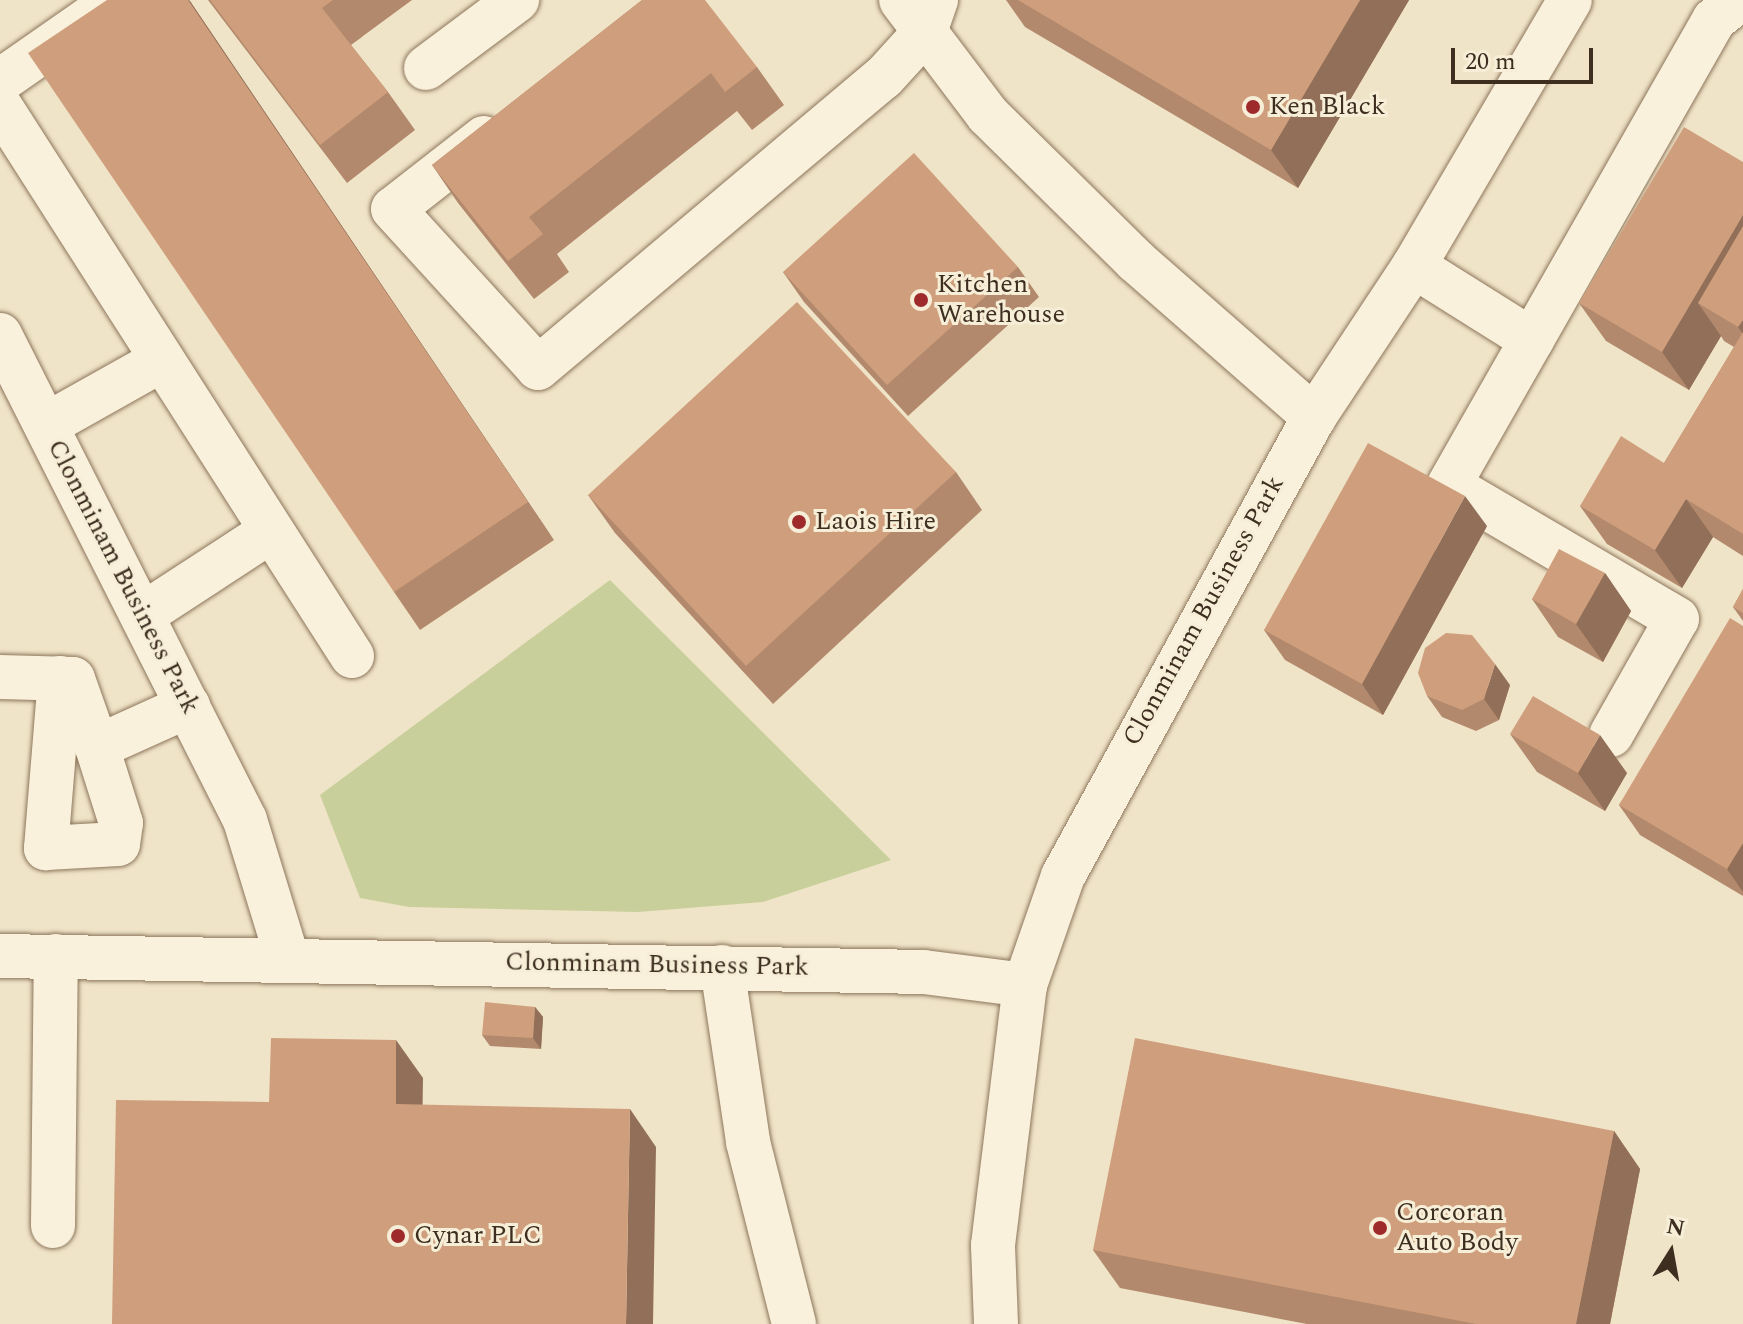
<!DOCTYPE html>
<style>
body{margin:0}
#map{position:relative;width:1743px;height:1324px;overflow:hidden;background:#f0e4c8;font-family:Spectral,serif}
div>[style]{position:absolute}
.green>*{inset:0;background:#c9cf9b}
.roads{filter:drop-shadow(0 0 2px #8d765c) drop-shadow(0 0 2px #8d765c)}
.minor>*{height:44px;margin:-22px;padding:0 22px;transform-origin:22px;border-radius:22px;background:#faf1dc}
.wall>*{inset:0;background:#b2896c}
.shaded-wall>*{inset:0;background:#916f58}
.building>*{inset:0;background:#cf9f7d}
.dots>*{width:22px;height:22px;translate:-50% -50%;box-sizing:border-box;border:4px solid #f7eed8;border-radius:50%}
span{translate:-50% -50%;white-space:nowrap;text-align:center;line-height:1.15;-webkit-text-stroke:6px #f7eed8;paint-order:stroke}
.poi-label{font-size:26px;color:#3d2e20}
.left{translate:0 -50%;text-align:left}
.street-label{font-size:26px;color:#3d2e20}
.north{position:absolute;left:1631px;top:1212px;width:80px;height:80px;-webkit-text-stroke:6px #f7eed8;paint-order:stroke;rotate:11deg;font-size:22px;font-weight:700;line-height:32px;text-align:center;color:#3d2e20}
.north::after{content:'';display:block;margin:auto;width:28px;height:36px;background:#3d2e20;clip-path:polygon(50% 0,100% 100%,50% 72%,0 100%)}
.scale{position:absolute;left:1451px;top:48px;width:142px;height:36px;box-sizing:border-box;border:4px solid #3d2e20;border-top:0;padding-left:10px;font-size:24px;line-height:28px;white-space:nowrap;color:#3d2e20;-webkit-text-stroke:6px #f7eed8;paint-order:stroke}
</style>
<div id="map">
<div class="green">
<div style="clip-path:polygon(610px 580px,891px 860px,763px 902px,638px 912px,409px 907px,360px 898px,320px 795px)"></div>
</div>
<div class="roads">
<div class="minor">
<div style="left:901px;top:0;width:144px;rotate:52.9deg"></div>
<div style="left:988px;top:115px;width:208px;rotate:44.6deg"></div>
<div style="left:1136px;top:261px;width:237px;rotate:41.2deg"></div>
<div style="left:426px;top:68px;width:114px;rotate:-36.8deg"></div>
<div style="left:0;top:81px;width:141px;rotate:-34.9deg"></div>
<div style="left:0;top:106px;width:653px;rotate:57.38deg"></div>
<div style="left:484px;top:138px;width:115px;rotate:142deg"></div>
<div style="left:393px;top:209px;width:215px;rotate:47.6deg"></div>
<div style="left:538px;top:368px;width:452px;rotate:-40.1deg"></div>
<div style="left:884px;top:77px;width:61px;rotate:-47.7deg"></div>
<div style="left:925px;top:32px;width:34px;rotate:-71deg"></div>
<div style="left:1414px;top:266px;width:139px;rotate:32.1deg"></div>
<div style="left:0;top:335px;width:543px;rotate:63.2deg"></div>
<div style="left:245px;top:820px;width:143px;rotate:73deg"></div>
<div style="left:46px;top:425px;width:133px;rotate:-29.3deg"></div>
<div style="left:142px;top:615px;width:154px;rotate:-33.1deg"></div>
<div style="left:0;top:677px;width:73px;rotate:1.6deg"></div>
<div style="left:73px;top:679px;width:72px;rotate:70.6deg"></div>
<div style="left:97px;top:747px;width:100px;rotate:-24.3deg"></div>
<div style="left:60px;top:678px;width:171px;rotate:94.7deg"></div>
<div style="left:46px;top:848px;width:72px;rotate:-3.2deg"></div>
<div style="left:118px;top:844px;width:21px;rotate:-82deg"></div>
<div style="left:121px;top:823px;width:80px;rotate:-107.5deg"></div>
<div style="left:1611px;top:735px;width:133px;rotate:-60.4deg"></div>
<div style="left:1677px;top:619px;width:264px;rotate:-149.6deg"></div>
<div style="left:1449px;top:485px;width:535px;rotate:-60.32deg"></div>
<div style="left:1714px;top:20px;width:32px;rotate:-39deg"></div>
<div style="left:0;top:956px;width:924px;rotate:0.99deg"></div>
<div style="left:924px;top:972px;width:102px;rotate:7.3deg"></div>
<div style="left:722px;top:967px;width:177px;rotate:81.5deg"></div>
<div style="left:748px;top:1142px;width:188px;rotate:75.8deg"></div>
<div style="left:53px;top:1226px;width:270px;rotate:-89.4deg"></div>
<div style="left:996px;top:1324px;width:79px;rotate:-92.2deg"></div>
<div style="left:993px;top:1245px;width:262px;rotate:-83deg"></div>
<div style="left:1025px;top:985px;width:115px;rotate:-70.8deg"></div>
<div style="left:1063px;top:876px;width:523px;rotate:-61.33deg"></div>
<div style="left:1314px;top:417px;width:181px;rotate:-56.5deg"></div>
<div style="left:1414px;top:266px;width:308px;rotate:-59.6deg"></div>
</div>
</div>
<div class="wall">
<div style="clip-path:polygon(107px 0,189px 0,554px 540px,420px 630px,394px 592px)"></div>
<div style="clip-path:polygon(208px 0,412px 0,351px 45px,388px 92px,415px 130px,347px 183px)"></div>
<div style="clip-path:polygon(642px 0,757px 67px,784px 105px,752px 130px,737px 111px,557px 254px,569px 272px,534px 299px,458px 203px,432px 165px)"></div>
<div style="clip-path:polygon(1006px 0,1409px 0,1298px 188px,1025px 27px)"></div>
<div style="clip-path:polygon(1743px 162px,1743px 556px,1713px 537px,1682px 588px,1607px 544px,1580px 506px,1664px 463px,1734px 347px,1724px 341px,1721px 336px,1689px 390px,1606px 341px,1579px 303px)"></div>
<div style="clip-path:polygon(1018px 267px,1039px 297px,908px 416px,804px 302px,783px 272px)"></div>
<div style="clip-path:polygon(956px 472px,982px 510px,773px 704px,615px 533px,588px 495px)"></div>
<div style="clip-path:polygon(1487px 526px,1383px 715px,1285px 660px,1264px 630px)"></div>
<div style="clip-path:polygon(1605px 573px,1631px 611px,1603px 662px,1558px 637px,1532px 599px)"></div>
<div style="clip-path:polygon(1743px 589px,1743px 621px,1733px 607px)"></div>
<div style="clip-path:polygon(1743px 626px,1743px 896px,1640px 835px,1619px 805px)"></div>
<div style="clip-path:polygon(1510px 685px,1499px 720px,1476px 731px,1442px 717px,1427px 696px)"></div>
<div style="clip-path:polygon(1510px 734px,1627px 773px,1605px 811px,1537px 772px)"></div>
<div style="clip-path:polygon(535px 1007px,543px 1017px,541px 1049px,490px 1046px,482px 1035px)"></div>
<div style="clip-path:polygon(1614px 1131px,1640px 1169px,1610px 1324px,1307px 1324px,1120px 1288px,1093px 1250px)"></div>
</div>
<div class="shaded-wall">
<div style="clip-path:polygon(188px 0,190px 1px,554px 540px,528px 502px)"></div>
<div style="clip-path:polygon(1360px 0,1409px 0,1298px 188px,1271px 150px)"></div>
<div style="clip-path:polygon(1743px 215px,1743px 298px,1698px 303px,1721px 336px,1689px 390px,1662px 352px)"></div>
<div style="clip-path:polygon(1743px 320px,1743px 334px,1738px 327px)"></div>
<div style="clip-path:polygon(1465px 496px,1487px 526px,1383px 715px,1362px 684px)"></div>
<div style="clip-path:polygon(1686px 499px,1713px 537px,1682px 588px,1655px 550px)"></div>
<div style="clip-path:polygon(1605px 573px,1631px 611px,1603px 662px,1576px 624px)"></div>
<div style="clip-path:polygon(1495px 664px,1510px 685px,1499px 720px,1484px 699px)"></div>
<div style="clip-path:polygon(1600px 735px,1627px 773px,1605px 811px,1578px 773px)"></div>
<div style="clip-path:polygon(1743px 843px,1743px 892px,1727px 869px)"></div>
<div style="clip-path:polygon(535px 1007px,543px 1017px,541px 1049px,533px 1038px)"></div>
<div style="clip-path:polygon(396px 1040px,423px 1078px,422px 1142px,396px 1104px)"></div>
<div style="clip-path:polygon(630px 1109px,656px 1147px,653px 1324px,626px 1324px)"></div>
<div style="clip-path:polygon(1614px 1131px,1640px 1169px,1610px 1324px,1576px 1324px)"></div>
</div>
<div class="building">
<div style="clip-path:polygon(107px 0,188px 0,528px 502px,394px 592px,28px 53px)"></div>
<div style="clip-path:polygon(210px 0,333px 0,322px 8px,388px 92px,320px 145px)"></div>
<div style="clip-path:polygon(642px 0,705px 0,757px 67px,725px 92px,711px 73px,529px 217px,543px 234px,508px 261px,432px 165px)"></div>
<div style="clip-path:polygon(1018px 0,1360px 0,1271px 150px)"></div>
<div style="clip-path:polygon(1684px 127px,1743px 162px,1743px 215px,1662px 352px,1579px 303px)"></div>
<div style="clip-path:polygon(914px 153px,1018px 267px,887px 385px,783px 272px)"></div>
<div style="clip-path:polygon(1743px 226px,1743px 320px,1738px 327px,1698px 303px)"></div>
<div style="clip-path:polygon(797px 302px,956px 472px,746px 666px,588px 495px)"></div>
<div style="clip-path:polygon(1743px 332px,1743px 534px,1686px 499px,1655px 550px,1580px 506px,1621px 436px,1664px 463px)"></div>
<div style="clip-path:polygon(1368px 443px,1465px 496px,1362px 684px,1264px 630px)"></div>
<div style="clip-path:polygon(1559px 549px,1605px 573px,1576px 624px,1532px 599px)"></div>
<div style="clip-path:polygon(1743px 589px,1743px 613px,1733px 607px)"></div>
<div style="clip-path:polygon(1730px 618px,1743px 626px,1743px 843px,1727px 869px,1619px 805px)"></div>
<div style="clip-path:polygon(1446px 633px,1472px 635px,1495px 664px,1484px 699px,1462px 710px,1427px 696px,1418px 673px,1425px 648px)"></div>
<div style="clip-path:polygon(1533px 696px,1600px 735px,1578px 773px,1510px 734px)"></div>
<div style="clip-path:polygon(485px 1002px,535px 1007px,533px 1038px,482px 1035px)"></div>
<div style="clip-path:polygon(271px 1038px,396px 1040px,396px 1104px,630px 1109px,626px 1324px,112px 1324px,116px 1100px,269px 1102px)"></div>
<div style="clip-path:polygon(1135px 1038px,1614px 1131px,1576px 1324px,1476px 1324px,1093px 1250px)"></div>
</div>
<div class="dots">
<div style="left:1253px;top:107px;background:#9e2a2b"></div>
<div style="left:921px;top:300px;background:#9e2a2b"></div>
<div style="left:799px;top:522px;background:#9e2a2b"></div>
<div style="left:1380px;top:1228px;background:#9e2a2b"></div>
<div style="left:398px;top:1236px;background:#9e2a2b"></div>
</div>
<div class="poi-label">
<span class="left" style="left:1269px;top:107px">Ken Black</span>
<span class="left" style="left:937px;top:300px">Kitchen<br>Warehouse</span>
<span class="left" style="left:815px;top:522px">Laois Hire</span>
<span class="left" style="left:1396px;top:1228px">Corcoran<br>Auto Body</span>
<span class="left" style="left:414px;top:1236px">Cynar PLC</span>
</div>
<div class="street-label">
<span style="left:123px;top:577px;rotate:63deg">Clonminam Business Park</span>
<span style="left:1204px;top:611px;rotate:-61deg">Clonminam Business Park</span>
<span style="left:657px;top:965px;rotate:1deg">Clonminam Business Park</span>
</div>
<div class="north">N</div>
<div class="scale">20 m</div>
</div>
